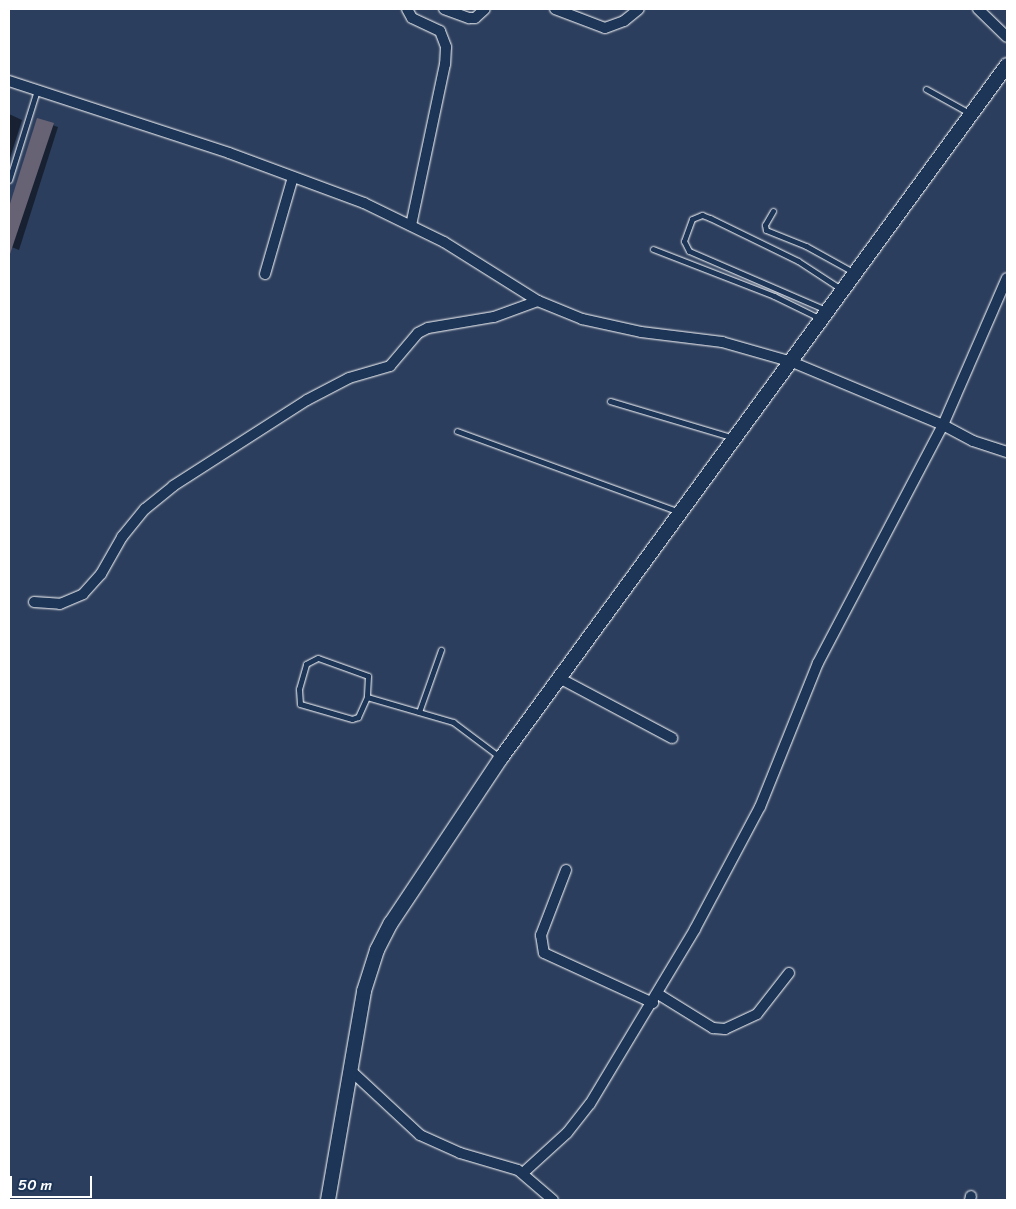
<!DOCTYPE html>
<style>
body{margin:0}
#map{position:relative;width:1016px;height:1209px;overflow:hidden;background:#2c3e5d;font-family:Sriracha,sans-serif}
div>[style]{position:absolute}
.shadow>*{inset:0;background:#0007}
.building>*{inset:0;background:#686275}
.roads{filter:drop-shadow(0 0 1px #fff) drop-shadow(0 0 1px #fff)}
.lane>*{height:5px;margin:-2.5px;padding:0 2.5px;transform-origin:2.5px;border-radius:2.5px;background:#1d3557}
.street>*{height:10px;margin:-5px;padding:0 5px;transform-origin:5px;border-radius:5px;background:#1d3557}
.secondary>*{height:14px;margin:-7px;padding:0 7px;transform-origin:7px;border-radius:7px;background:#1d3557}
span{translate:-50% -50%;white-space:nowrap;text-align:center;line-height:1.15;-webkit-text-stroke:4.5px #1d3557;paint-order:stroke}
.frame{position:absolute;inset:0;border:10px solid #fff;pointer-events:none}
.scale{position:absolute;left:10px;top:1176px;width:82px;height:22px;box-sizing:border-box;border:2px solid #fff;border-top:0;padding-left:6px;font-size:15px;line-height:18px;white-space:nowrap;color:#fff;-webkit-text-stroke:4px #1d3557;paint-order:stroke}
</style>
<div id="map">
<div class="shadow">
<div style="clip-path:polygon(9px 114px,22px 120px,9px 161px)"></div>
<div style="clip-path:polygon(38px 120px,58px 127px,19px 250px,9px 246px,9px 210px)"></div>
</div>
<div class="building">
<div style="clip-path:polygon(37px 118px,54px 123px,9px 257px,9px 207px)"></div>
</div>
<div class="roads">
<div class="lane">
<div style="left:926px;top:89px;width:51px;rotate:29.1deg"></div>
<div style="left:9px;top:180px;width:94px;rotate:-72.7deg"></div>
<div style="left:773px;top:211px;width:16px;rotate:120deg"></div>
<div style="left:765px;top:225px;width:5px;rotate:79deg"></div>
<div style="left:766px;top:230px;width:43px;rotate:21.8deg"></div>
<div style="left:806px;top:246px;width:54px;rotate:29deg"></div>
<div style="left:653px;top:249px;width:130px;rotate:21.2deg"></div>
<div style="left:774px;top:296px;width:52px;rotate:26.1deg"></div>
<div style="left:826px;top:310px;width:149px;rotate:-156.7deg"></div>
<div style="left:689px;top:251px;width:11px;rotate:-117deg"></div>
<div style="left:684px;top:241px;width:23px;rotate:-70deg"></div>
<div style="left:692px;top:219px;width:11px;rotate:-22deg"></div>
<div style="left:702px;top:215px;width:9px;rotate:21deg"></div>
<div style="left:710px;top:218px;width:98px;rotate:26deg"></div>
<div style="left:798px;top:261px;width:51px;rotate:33.1deg"></div>
<div style="left:610px;top:401px;width:129px;rotate:16.6deg"></div>
<div style="left:457px;top:431px;width:237px;rotate:20deg"></div>
<div style="left:318px;top:658px;width:53px;rotate:19.8deg"></div>
<div style="left:368px;top:676px;width:21px;rotate:93deg"></div>
<div style="left:367px;top:697px;width:22px;rotate:114deg"></div>
<div style="left:358px;top:717px;width:6px;rotate:162deg"></div>
<div style="left:352px;top:719px;width:54px;rotate:-163.9deg"></div>
<div style="left:300px;top:704px;width:15px;rotate:-94deg"></div>
<div style="left:299px;top:689px;width:26px;rotate:-74deg"></div>
<div style="left:306px;top:664px;width:13px;rotate:-27deg"></div>
<div style="left:367px;top:697px;width:90px;rotate:16.2deg"></div>
<div style="left:453px;top:722px;width:60px;rotate:36.9deg"></div>
<div style="left:419px;top:712px;width:66px;rotate:-70.5deg"></div>
</div>
<div class="street">
<div style="left:407px;top:9px;width:10px;rotate:61deg"></div>
<div style="left:412px;top:18px;width:31px;rotate:25deg"></div>
<div style="left:440px;top:31px;width:17px;rotate:69deg"></div>
<div style="left:446px;top:47px;width:17px;rotate:93deg"></div>
<div style="left:445px;top:64px;width:165px;rotate:101.9deg"></div>
<div style="left:444px;top:9px;width:27px;rotate:20deg"></div>
<div style="left:469px;top:18px;width:6px"></div>
<div style="left:475px;top:18px;width:13px;rotate:-42deg"></div>
<div style="left:555px;top:9px;width:53px;rotate:20.8deg"></div>
<div style="left:605px;top:28px;width:20px;rotate:-20deg"></div>
<div style="left:624px;top:21px;width:19px;rotate:-39deg"></div>
<div style="left:978px;top:9px;width:40px;rotate:44deg"></div>
<div style="left:9px;top:81px;width:231px;rotate:18.1deg"></div>
<div style="left:229px;top:153px;width:144px;rotate:20.3deg"></div>
<div style="left:364px;top:203px;width:89px;rotate:26deg"></div>
<div style="left:444px;top:242px;width:111px;rotate:32.1deg"></div>
<div style="left:538px;top:301px;width:48px;rotate:22.2deg"></div>
<div style="left:582px;top:319px;width:60px;rotate:12.4deg"></div>
<div style="left:641px;top:332px;width:82px;rotate:7deg"></div>
<div style="left:722px;top:342px;width:73px;rotate:15.9deg"></div>
<div style="left:792px;top:362px;width:164px;rotate:22.6deg"></div>
<div style="left:943px;top:425px;width:34px;rotate:28deg"></div>
<div style="left:973px;top:441px;width:36px;rotate:18deg"></div>
<div style="left:265px;top:274px;width:101px;rotate:-73.9deg"></div>
<div style="left:34px;top:602px;width:26px;rotate:4deg"></div>
<div style="left:60px;top:604px;width:25px;rotate:-23deg"></div>
<div style="left:83px;top:594px;width:27px;rotate:-48deg"></div>
<div style="left:101px;top:574px;width:43px;rotate:-60.4deg"></div>
<div style="left:122px;top:537px;width:36px;rotate:-51deg"></div>
<div style="left:145px;top:509px;width:36px;rotate:-39deg"></div>
<div style="left:173px;top:486px;width:159px;rotate:-32.7deg"></div>
<div style="left:307px;top:400px;width:47px;rotate:-27.6deg"></div>
<div style="left:349px;top:378px;width:43px;rotate:-16.3deg"></div>
<div style="left:390px;top:366px;width:43px;rotate:-49.7deg"></div>
<div style="left:418px;top:333px;width:11px;rotate:-27deg"></div>
<div style="left:428px;top:328px;width:67px;rotate:-9.5deg"></div>
<div style="left:494px;top:317px;width:47px;rotate:-20deg"></div>
<div style="left:561px;top:679px;width:126px;rotate:28deg"></div>
<div style="left:566px;top:870px;width:70px;rotate:111deg"></div>
<div style="left:541px;top:935px;width:18px;rotate:81deg"></div>
<div style="left:544px;top:953px;width:120px;rotate:24.6deg"></div>
<div style="left:658px;top:994px;width:65px;rotate:31.7deg"></div>
<div style="left:713px;top:1028px;width:12px;rotate:5deg"></div>
<div style="left:725px;top:1029px;width:35px;rotate:-25deg"></div>
<div style="left:757px;top:1014px;width:52px;rotate:-52deg"></div>
<div style="left:349px;top:1069px;width:97px;rotate:42.9deg"></div>
<div style="left:420px;top:1135px;width:44px;rotate:24.2deg"></div>
<div style="left:460px;top:1153px;width:60px;rotate:16.3deg"></div>
<div style="left:518px;top:1170px;width:46px;rotate:40.6deg"></div>
<div style="left:523px;top:1173px;width:59px;rotate:-42.3deg"></div>
<div style="left:567px;top:1133px;width:37px;rotate:-52deg"></div>
<div style="left:590px;top:1104px;width:204px;rotate:-59deg"></div>
<div style="left:695px;top:929px;width:138px;rotate:-62deg"></div>
<div style="left:760px;top:807px;width:155px;rotate:-68.1deg"></div>
<div style="left:818px;top:663px;width:269px;rotate:-62.3deg"></div>
<div style="left:943px;top:425px;width:160px;rotate:-66.5deg"></div>
<div style="left:970px;top:1200px;width:4px;rotate:-76deg"></div>
</div>
<div class="secondary">
<div style="left:328px;top:1200px;width:212px;rotate:-80.2deg"></div>
<div style="left:364px;top:991px;width:43px;rotate:-72.4deg"></div>
<div style="left:377px;top:950px;width:30px;rotate:-63deg"></div>
<div style="left:391px;top:923px;width:198px;rotate:-56.3deg"></div>
<div style="left:501px;top:758px;width:858px;rotate:-53.86deg"></div>
</div>
</div>
<div class="frame"></div>
<div class="scale">50 m</div>
</div>
